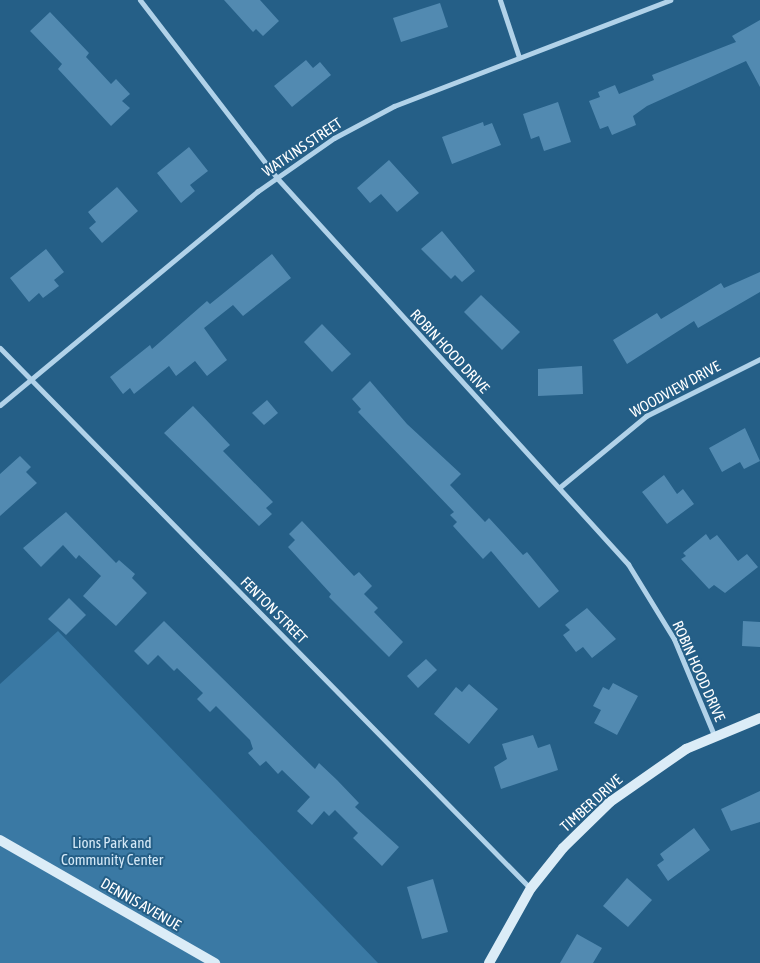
<!DOCTYPE html>
<style>
body{margin:0}
#map{position:relative;width:760px;height:963px;overflow:hidden;background:#255f87;font-family:"Asap Condensed",sans-serif}
div>[style]{position:absolute}
.green>*{inset:0;background:#3a79a4}
.building>*{inset:0;background:#528ab1}
.street>*{height:5px;margin:-2.5px;padding:0 2.5px;transform-origin:2.5px;border-radius:2.5px;background:#b1d2e9}
.secondary>*{height:10px;margin:-5px;padding:0 5px;transform-origin:5px;border-radius:5px;background:#dbecf7}
span{translate:-50% -50%;white-space:nowrap;text-align:center;line-height:1.15;-webkit-text-stroke:4px #255f87;paint-order:stroke}
.street-label{font-size:15px;color:#fff}
.park-label{font-size:15px;color:#d5e9f7}
</style>
<div id="map">
<div class="green">
<div style="clip-path:polygon(58px 631px,378px 963px,0 963px,0 684px)"></div>
</div>
<div class="building">
<div style="clip-path:polygon(224px 0,260px 0,279px 21px,263px 36px,256px 29px,253px 32px)"></div>
<div style="clip-path:polygon(440px 3px,448px 27px,401px 42px,393px 18px)"></div>
<div style="clip-path:polygon(50px 12px,89px 53px,86px 57px,111px 84px,116px 79px,130px 94px,122px 101px,130px 108px,111px 126px,58px 69px,62px 64px,30px 31px)"></div>
<div style="clip-path:polygon(760px 20px,760px 87px,746px 61px,647px 106px,633px 116px,636px 125px,612px 135px,608px 126px,600px 129px,589px 101px,600px 97px,598px 92px,615px 85px,619px 94px,654px 80px,652px 75px,736px 42px,732px 36px)"></div>
<div style="clip-path:polygon(306px 60px,313px 68px,320px 62px,331px 75px,292px 107px,274px 86px)"></div>
<div style="clip-path:polygon(558px 102px,571px 142px,544px 151px,539px 136px,531px 139px,523px 114px)"></div>
<div style="clip-path:polygon(483px 122px,484px 126px,492px 123px,501px 145px,452px 164px,442px 137px)"></div>
<div style="clip-path:polygon(189px 147px,208px 171px,190px 185px,195px 191px,181px 203px,157px 173px)"></div>
<div style="clip-path:polygon(389px 160px,419px 193px,397px 212px,381px 194px,370px 203px,357px 188px)"></div>
<div style="clip-path:polygon(117px 187px,138px 211px,102px 243px,89px 228px,96px 222px,88px 212px)"></div>
<div style="clip-path:polygon(442px 231px,475px 271px,462px 282px,455px 275px,451px 279px,421px 249px)"></div>
<div style="clip-path:polygon(46px 249px,64px 272px,54px 280px,59px 286px,43px 298px,39px 293px,29px 302px,10px 278px)"></div>
<div style="clip-path:polygon(272px 254px,291px 278px,243px 316px,233px 305px,204px 328px,227px 360px,207px 376px,195px 361px,176px 376px,169px 366px,134px 394px,130px 388px,123px 394px,110px 377px,150px 345px,152px 349px,207px 301px,210px 304px)"></div>
<div style="clip-path:polygon(760px 272px,760px 292px,698px 328px,694px 321px,627px 364px,613px 340px,657px 313px,661px 319px,721px 283px,724px 288px)"></div>
<div style="clip-path:polygon(481px 295px,520px 332px,502px 350px,464px 312px)"></div>
<div style="clip-path:polygon(322px 324px,351px 354px,332px 372px,304px 342px)"></div>
<div style="clip-path:polygon(582px 366px,583px 394px,538px 396px,538px 369px)"></div>
<div style="clip-path:polygon(370px 381px,407px 424px,461px 474px,450px 485px,485px 522px,489px 518px,523px 555px,527px 552px,559px 591px,539px 608px,491px 551px,483px 559px,453px 526px,457px 522px,450px 515px,454px 512px,358px 412px,361px 409px,352px 399px)"></div>
<div style="clip-path:polygon(267px 400px,278px 413px,264px 425px,252px 413px)"></div>
<div style="clip-path:polygon(193px 406px,230px 445px,223px 451px,273px 502px,266px 508px,272px 514px,259px 526px,164px 433px)"></div>
<div style="clip-path:polygon(745px 428px,760px 461px,744px 469px,740px 462px,722px 472px,709px 448px)"></div>
<div style="clip-path:polygon(20px 456px,31px 467px,26px 472px,37px 483px,0 516px,0 474px)"></div>
<div style="clip-path:polygon(664px 475px,677px 494px,683px 489px,694px 504px,667px 524px,642px 492px)"></div>
<div style="clip-path:polygon(66px 512px,116px 563px,119px 560px,135px 574px,132px 578px,147px 593px,116px 626px,83px 596px,101px 576px,79px 555px,76px 559px,63px 545px,41px 567px,23px 548px)"></div>
<div style="clip-path:polygon(302px 521px,354px 576px,359px 572px,372px 586px,364px 594px,378px 608px,374px 612px,403px 642px,389px 657px,329px 597px,331px 594px,288px 547px,295px 540px,289px 534px)"></div>
<div style="clip-path:polygon(706px 534px,710px 540px,717px 535px,738px 561px,747px 554px,758px 567px,725px 593px,714px 585px,709px 589px,681px 559px,686px 556px,683px 553px)"></div>
<div style="clip-path:polygon(69px 598px,86px 615px,66px 635px,48px 619px)"></div>
<div style="clip-path:polygon(587px 608px,616px 639px,592px 658px,583px 647px,576px 652px,563px 635px,570px 630px,565px 625px)"></div>
<div style="clip-path:polygon(164px 621px,315px 769px,319px 763px,337px 780px,359px 803px,355px 807px,399px 847px,382px 866px,353px 838px,358px 833px,335px 810px,329px 816px,324px 811px,312px 825px,297px 811px,310px 797px,282px 770px,278px 774px,266px 761px,260px 766px,248px 753px,253px 749px,250px 740px,216px 706px,210px 712px,197px 699px,203px 693px,177px 668px,174px 671px,158px 655px,148px 665px,134px 651px)"></div>
<div style="clip-path:polygon(743px 621px,760px 622px,760px 647px,742px 646px)"></div>
<div style="clip-path:polygon(426px 659px,437px 670px,418px 688px,407px 676px)"></div>
<div style="clip-path:polygon(613px 683px,638px 696px,617px 735px,594px 723px,601px 710px,593px 706px,603px 687px,609px 690px)"></div>
<div style="clip-path:polygon(469px 684px,498px 709px,469px 744px,434px 714px,456px 687px,462px 692px)"></div>
<div style="clip-path:polygon(533px 735px,538px 748px,550px 744px,558px 770px,501px 789px,494px 767px,507px 759px,502px 744px)"></div>
<div style="clip-path:polygon(760px 791px,760px 822px,731px 831px,721px 809px)"></div>
<div style="clip-path:polygon(694px 828px,710px 850px,668px 881px,657px 865px,664px 860px,660px 854px)"></div>
<div style="clip-path:polygon(627px 878px,652px 900px,628px 927px,603px 906px)"></div>
<div style="clip-path:polygon(433px 879px,448px 932px,422px 939px,407px 887px)"></div>
<div style="clip-path:polygon(577px 934px,602px 948px,593px 963px,560px 963px)"></div>
</div>
<div class="street">
<div style="left:140px;top:0;width:225px;rotate:52.4deg"></div>
<div style="left:277px;top:178px;width:522px;rotate:47.72deg"></div>
<div style="left:628px;top:564px;width:88px;rotate:58.5deg"></div>
<div style="left:674px;top:639px;width:104px;rotate:67.4deg"></div>
<div style="left:500px;top:0;width:60px;rotate:71.6deg"></div>
<div style="left:0;top:348px;width:757px;rotate:45.54deg"></div>
<div style="left:0;top:405px;width:335px;rotate:-39.7deg"></div>
<div style="left:258px;top:191px;width:93px;rotate:-34.9deg"></div>
<div style="left:334px;top:138px;width:68px;rotate:-28.1deg"></div>
<div style="left:394px;top:106px;width:296px;rotate:-21deg"></div>
<div style="left:560px;top:487px;width:112px;rotate:-39.5deg"></div>
<div style="left:646px;top:416px;width:127px;rotate:-26.6deg"></div>
</div>
<div class="secondary">
<div style="left:0;top:840px;width:248px;rotate:29.8deg"></div>
<div style="left:489px;top:963px;width:86px;rotate:-60.8deg"></div>
<div style="left:531px;top:888px;width:51px;rotate:-51.3deg"></div>
<div style="left:563px;top:848px;width:66px;rotate:-44.4deg"></div>
<div style="left:610px;top:802px;width:93px;rotate:-34.9deg"></div>
<div style="left:686px;top:749px;width:80px;rotate:-22.7deg"></div>
</div>
<div class="street-label">
<span style="left:302px;top:147px;rotate:-34deg">WATKINS STREET</span>
<span style="left:450px;top:351px;rotate:47deg">ROBIN HOOD DRIVE</span>
<span style="left:675px;top:389px;rotate:-29deg">WOODVIEW DRIVE</span>
<span style="left:274px;top:610px;rotate:45deg">FENTON STREET</span>
<span style="left:699px;top:671px;rotate:66deg">ROBIN HOOD DRIVE</span>
<span style="left:591px;top:803px;rotate:-42deg">TIMBER DRIVE</span>
<span style="left:141px;top:904px;rotate:30deg">DENNIS AVENUE</span>
</div>
<div class="park-label">
<span style="left:112px;top:851px">Lions Park and<br>Community Center</span>
</div>
</div>
